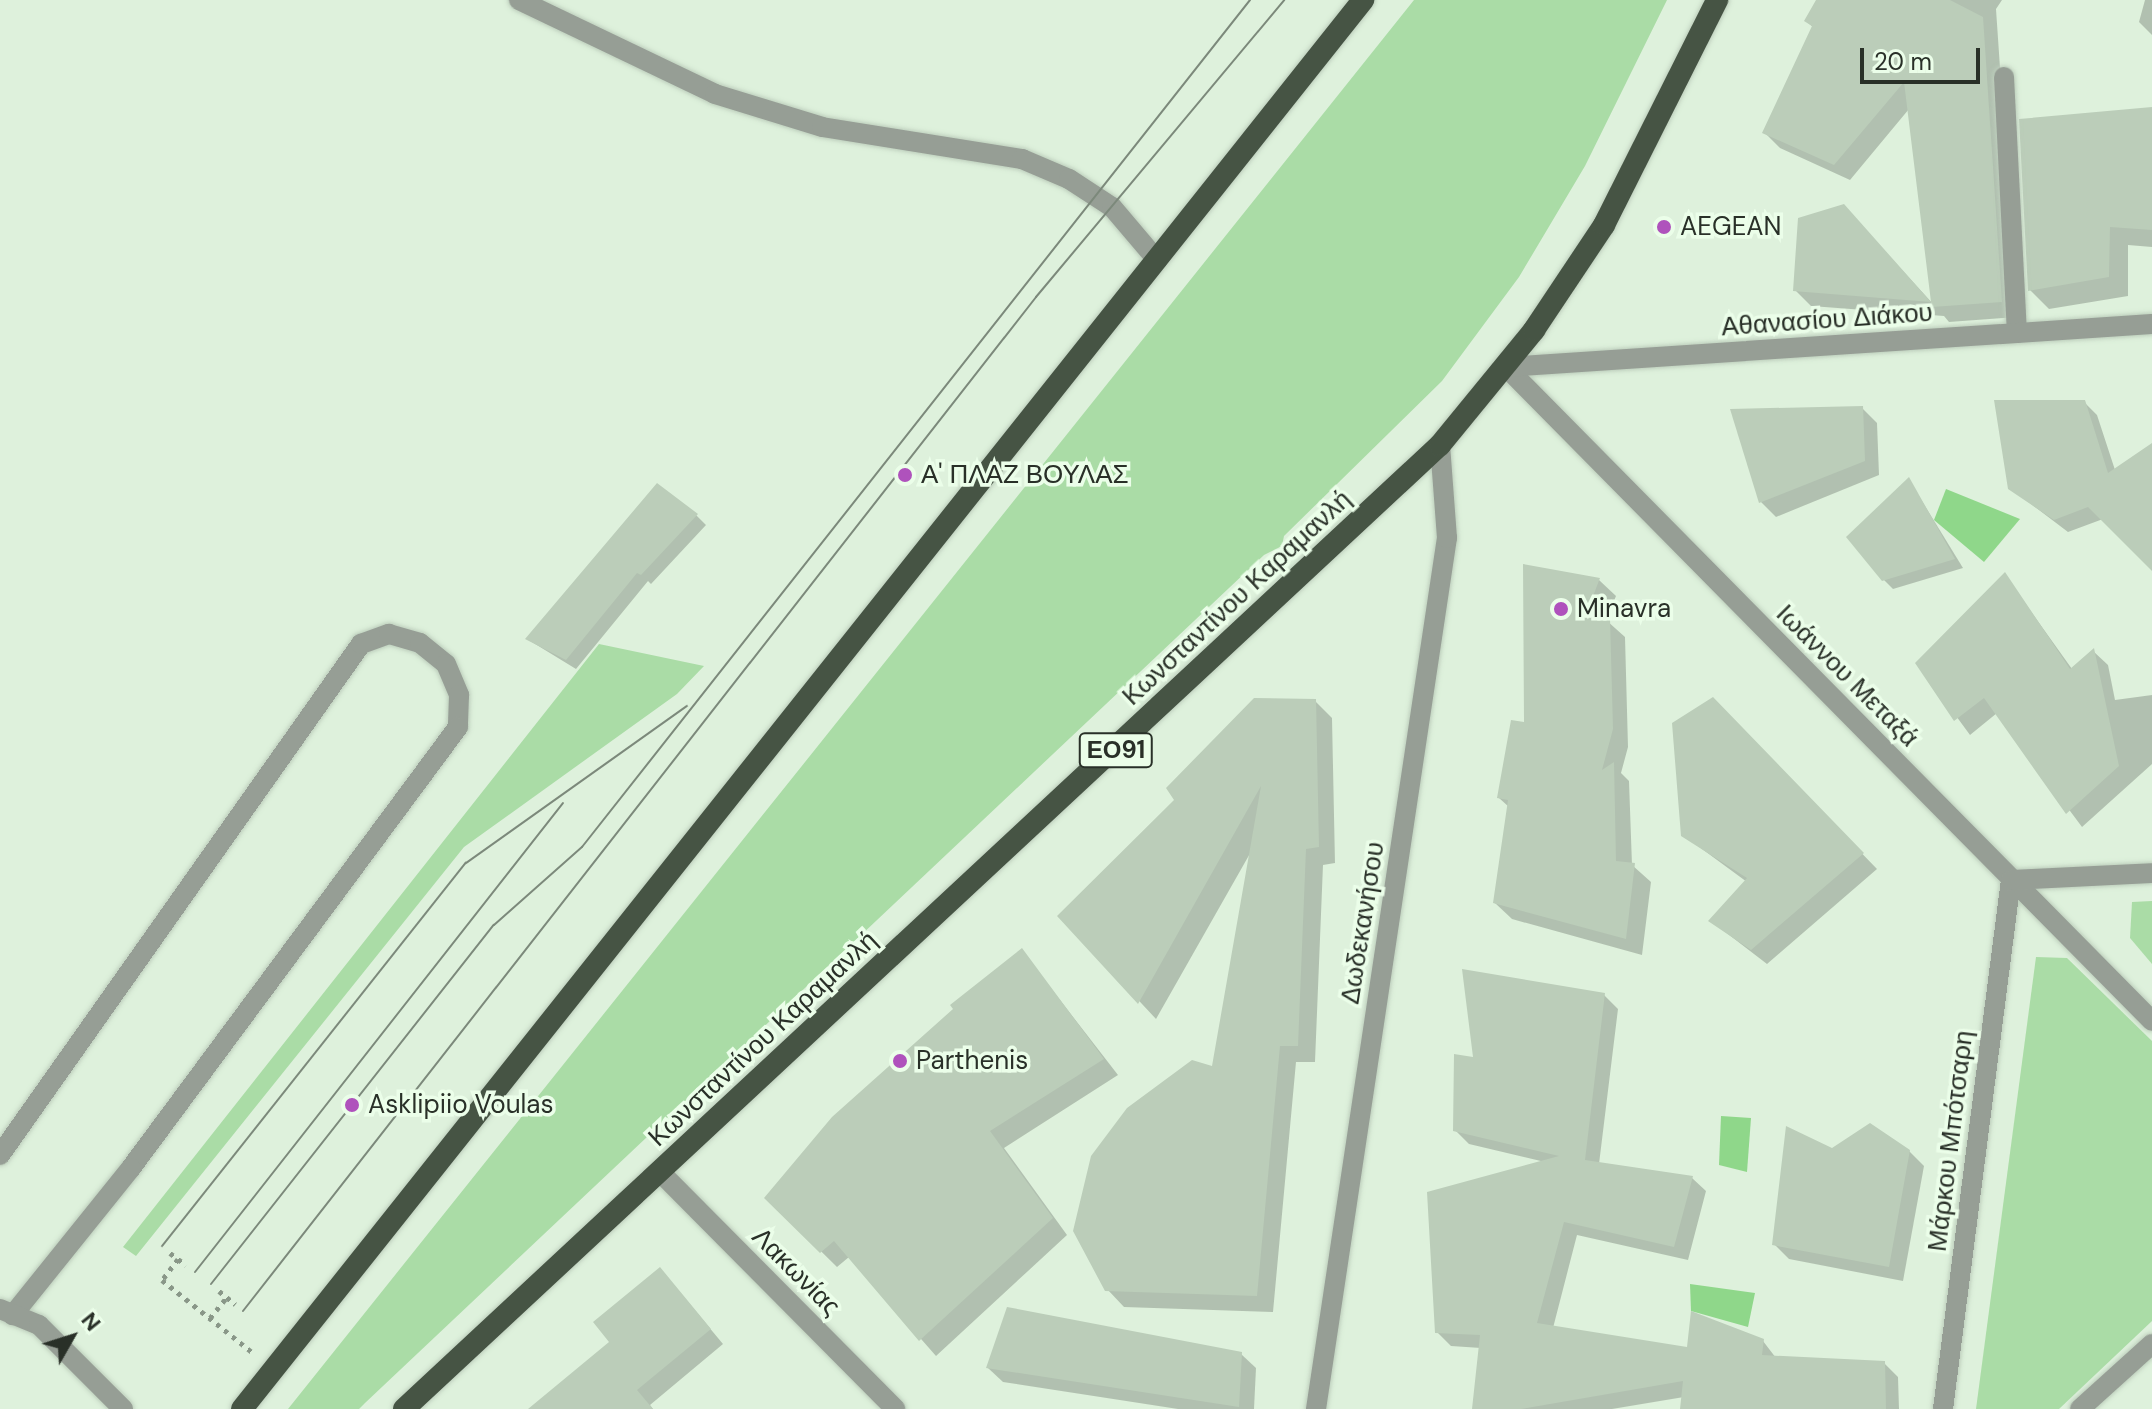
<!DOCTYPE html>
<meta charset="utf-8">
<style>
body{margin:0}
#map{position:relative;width:2152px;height:1409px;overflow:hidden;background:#def1dc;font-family:"DM Sans",sans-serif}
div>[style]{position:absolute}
.green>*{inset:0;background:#aadca6}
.water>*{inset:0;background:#8fd78a}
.shadow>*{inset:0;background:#0003}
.building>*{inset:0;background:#bbcdb9}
.path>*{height:5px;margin-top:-2.5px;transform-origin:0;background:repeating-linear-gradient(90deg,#899788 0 4px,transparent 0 10px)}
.roads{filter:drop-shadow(0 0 2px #bdcebc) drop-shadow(0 0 2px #bdcebc)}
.service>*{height:20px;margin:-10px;padding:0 10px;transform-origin:10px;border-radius:10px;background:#969e95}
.minor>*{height:20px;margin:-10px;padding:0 10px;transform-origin:10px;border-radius:10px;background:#969e95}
.trunk>*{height:22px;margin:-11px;padding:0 11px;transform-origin:11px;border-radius:11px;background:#465444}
.tram>*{height:2px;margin:-1px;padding:0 1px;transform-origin:1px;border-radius:1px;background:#7c897b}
.dots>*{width:22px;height:22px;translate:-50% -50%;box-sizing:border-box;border:4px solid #ebfee9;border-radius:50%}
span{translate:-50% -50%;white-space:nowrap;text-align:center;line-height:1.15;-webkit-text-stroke:7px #ebfee9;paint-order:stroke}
.shield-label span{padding:2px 6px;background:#ebfee9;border:2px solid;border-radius:6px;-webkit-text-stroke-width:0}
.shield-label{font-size:24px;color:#293028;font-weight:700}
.poi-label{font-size:26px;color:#293028}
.left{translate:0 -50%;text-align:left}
.street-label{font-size:26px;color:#293028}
.north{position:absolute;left:32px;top:1297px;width:80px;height:80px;-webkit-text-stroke:6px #ebfee9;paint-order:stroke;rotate:51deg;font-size:22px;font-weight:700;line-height:32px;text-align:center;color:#293028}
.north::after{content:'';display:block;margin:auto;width:28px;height:36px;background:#293028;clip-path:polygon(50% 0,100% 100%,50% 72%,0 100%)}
.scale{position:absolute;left:1860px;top:48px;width:120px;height:36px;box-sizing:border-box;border:4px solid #293028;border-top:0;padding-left:10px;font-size:24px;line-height:28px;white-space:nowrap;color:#293028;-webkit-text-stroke:6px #ebfee9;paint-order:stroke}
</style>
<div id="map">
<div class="green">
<div style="clip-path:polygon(1414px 0,1667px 0,1585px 166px,1519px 277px,1442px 381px,1284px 536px,1282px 546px,1264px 555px,365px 1403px,359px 1409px,288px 1409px)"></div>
<div style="clip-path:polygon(599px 644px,704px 666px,677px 694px,464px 847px,136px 1256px,123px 1247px)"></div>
<div style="clip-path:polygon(2152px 901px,2152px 964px,2130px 938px,2132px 902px)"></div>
<div style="clip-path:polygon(2036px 957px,2067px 958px,2152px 1041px,2152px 1321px,2059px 1409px,1976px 1409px)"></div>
</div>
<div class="water">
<div style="clip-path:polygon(1946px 489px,2020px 519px,1984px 562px,1934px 520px)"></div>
<div style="clip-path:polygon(1721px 1116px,1751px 1118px,1747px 1172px,1719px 1165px)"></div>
<div style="clip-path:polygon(1690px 1284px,1755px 1293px,1748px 1327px,1691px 1311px)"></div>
</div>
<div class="shadow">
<div style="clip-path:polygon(1819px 0,2002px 0,1996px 9px,2017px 317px,1949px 322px,1944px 316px,1811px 306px,1795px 290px,1859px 223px,1934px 305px,1909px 109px,1850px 180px,1780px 148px,1765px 133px,1814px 28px,1806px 21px)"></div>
<div style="clip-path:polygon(2145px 0,2152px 0,2152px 35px,2139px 22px)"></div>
<div style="clip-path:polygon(2152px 109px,2152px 247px,2128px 245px,2128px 296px,2049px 309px,2030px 290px)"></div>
<div style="clip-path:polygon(2084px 402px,2097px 415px,2115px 470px,2152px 445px,2152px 568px,2103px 519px,2068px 532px,2010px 488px)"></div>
<div style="clip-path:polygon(1862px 408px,1877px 423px,1879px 475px,1776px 517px,1761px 502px)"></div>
<div style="clip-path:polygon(1909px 480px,1963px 568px,1893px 589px,1883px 579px)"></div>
<div style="clip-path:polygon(696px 515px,706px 525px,651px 584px,648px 581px,576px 669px,527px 639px)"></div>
<div style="clip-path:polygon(1525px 566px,1599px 580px,1616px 596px,1606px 620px,1625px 637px,1628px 747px,1621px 773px,1629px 781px,1632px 865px,1651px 882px,1642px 955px,1512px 919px,1495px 903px,1509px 807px,1499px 798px,1526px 724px)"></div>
<div style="clip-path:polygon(2005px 575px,2072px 669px,2093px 651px,2108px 665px,2115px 700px,2152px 695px,2152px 764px,2082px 827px,1997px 713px,1970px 735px,1918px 664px)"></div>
<div style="clip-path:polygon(1712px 699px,1877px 869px,1767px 964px,1711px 921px,1747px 882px,1683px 835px)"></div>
<div style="clip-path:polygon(1315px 701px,1332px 718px,1335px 863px,1323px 865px,1315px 1062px,1296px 1062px,1273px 1312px,1124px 1307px,1107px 1289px,1213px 1069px,1252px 850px,1156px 1019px,1060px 916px)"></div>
<div style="clip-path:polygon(1022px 951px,1118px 1075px,1004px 1148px,1067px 1235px,936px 1356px,849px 1257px,837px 1267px,767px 1198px,956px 1009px)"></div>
<div style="clip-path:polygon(1604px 995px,1618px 1009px,1599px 1164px,1692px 1178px,1706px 1191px,1688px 1260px,1577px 1235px,1553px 1328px,1689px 1350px,1763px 1341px,1776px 1358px,1884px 1363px,1898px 1377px,1899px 1409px,1682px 1409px,1684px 1397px,1612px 1409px,1474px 1409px,1481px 1348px,1451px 1346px,1437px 1332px,1545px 1162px,1469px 1144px,1455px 1130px,1475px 1059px)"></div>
<div style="clip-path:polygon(1833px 1150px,1909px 1151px,1924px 1166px,1903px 1281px,1789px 1259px,1774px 1244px)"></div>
<div style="clip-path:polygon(673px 1284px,723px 1344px,650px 1405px,653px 1409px,540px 1409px)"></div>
<div style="clip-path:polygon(1241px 1354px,1256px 1368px,1254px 1409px,1178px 1409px,1003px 1382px,988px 1368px)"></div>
</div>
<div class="building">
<div style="clip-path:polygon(1816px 0,1950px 0,1983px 17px,2002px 302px,1932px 307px,1931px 302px,1793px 291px,1798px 218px,1844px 204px,1931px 302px,1904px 82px,1834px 165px,1762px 133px,1812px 26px,1804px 21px)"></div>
<div style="clip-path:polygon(2152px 107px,2152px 230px,2110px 227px,2109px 277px,2028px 291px,2019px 119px)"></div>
<div style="clip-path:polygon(1994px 400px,2085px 400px,2108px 473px,2152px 443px,2152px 571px,2088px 507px,2054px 520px,2008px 489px)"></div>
<div style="clip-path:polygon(1863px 406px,1865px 461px,1759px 503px,1730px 409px)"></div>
<div style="clip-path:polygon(1909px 477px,1955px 559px,1882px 581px,1846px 537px)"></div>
<div style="clip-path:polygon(657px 483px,698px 514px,641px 575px,637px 573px,566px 660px,525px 639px)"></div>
<div style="clip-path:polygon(1523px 564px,1600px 578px,1585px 617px,1610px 618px,1613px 729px,1602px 770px,1614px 762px,1616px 861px,1635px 863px,1626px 939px,1493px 903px,1508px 800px,1497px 798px,1511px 720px,1524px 722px)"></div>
<div style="clip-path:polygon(2005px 572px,2070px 669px,2094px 648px,2119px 766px,2066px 814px,1984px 698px,1954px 721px,1915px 663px)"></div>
<div style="clip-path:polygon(1713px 697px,1864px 853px,1751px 950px,1708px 921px,1747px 878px,1681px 836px,1672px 723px)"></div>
<div style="clip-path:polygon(1254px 698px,1316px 699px,1319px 847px,1306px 849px,1298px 1046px,1280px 1046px,1257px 1296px,1105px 1291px,1073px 1231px,1091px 1156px,1127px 1108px,1192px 1060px,1212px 1066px,1261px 786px,1138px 1004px,1057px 916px,1174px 800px,1166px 788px)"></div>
<div style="clip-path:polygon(1022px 948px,1104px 1059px,990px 1131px,1053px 1218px,919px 1341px,834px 1241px,820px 1253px,764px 1198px,832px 1117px,953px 1009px,950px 1005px)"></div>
<div style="clip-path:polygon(1462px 969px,1605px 993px,1585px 1160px,1693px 1176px,1674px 1247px,1564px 1222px,1537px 1323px,1687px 1347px,1691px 1311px,1764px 1339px,1762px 1355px,1885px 1361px,1886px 1409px,1680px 1409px,1683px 1381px,1521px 1409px,1472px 1409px,1480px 1335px,1435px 1333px,1427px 1192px,1559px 1156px,1453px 1131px,1454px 1054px,1473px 1057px)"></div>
<div style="clip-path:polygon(1870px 1123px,1910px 1150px,1889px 1267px,1772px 1245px,1786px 1126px,1832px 1148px)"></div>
<div style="clip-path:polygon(660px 1267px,711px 1329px,637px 1390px,653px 1409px,528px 1409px,609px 1342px,593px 1322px)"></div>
<div style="clip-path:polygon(1007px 1307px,1242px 1352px,1239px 1407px,986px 1368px)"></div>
</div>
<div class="path">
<div style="left:170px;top:1253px;width:20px;rotate:37deg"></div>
<div style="left:178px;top:1259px;width:26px;rotate:127deg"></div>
<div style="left:162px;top:1280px;width:115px;rotate:38.7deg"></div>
<div style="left:219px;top:1291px;width:21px;rotate:39deg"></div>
<div style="left:210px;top:1318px;width:27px;rotate:-51deg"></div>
</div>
<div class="roads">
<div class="service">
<div style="left:519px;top:0;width:217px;rotate:25.6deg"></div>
<div style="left:715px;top:94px;width:112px;rotate:17.1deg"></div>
<div style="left:822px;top:127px;width:203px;rotate:9.1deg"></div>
<div style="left:1022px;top:159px;width:51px;rotate:23.1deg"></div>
<div style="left:1069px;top:179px;width:51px;rotate:33.1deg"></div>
<div style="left:1112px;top:207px;width:70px;rotate:49.7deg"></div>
<div style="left:2004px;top:77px;width:256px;rotate:87.1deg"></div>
<div style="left:0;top:1155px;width:626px;rotate:-54.76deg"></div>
<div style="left:361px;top:644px;width:30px;rotate:-20deg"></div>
<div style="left:389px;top:634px;width:32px;rotate:16deg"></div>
<div style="left:420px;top:643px;width:33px;rotate:39deg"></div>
<div style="left:446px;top:664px;width:34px;rotate:67deg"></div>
<div style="left:459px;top:695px;width:32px;rotate:92deg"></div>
<div style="left:458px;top:727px;width:549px;rotate:126.56deg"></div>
<div style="left:131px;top:1168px;width:189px;rotate:128.8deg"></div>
<div style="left:0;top:1309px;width:42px;rotate:22.3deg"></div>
<div style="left:39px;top:1325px;width:119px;rotate:45deg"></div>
</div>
<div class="minor">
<div style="left:1506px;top:367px;width:919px;rotate:45.35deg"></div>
<div style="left:1506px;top:367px;width:647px;rotate:-3.81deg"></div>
<div style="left:660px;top:1172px;width:334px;rotate:45.2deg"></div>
<div style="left:1316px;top:1409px;width:881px;rotate:-81.45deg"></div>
<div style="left:1447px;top:538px;width:93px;rotate:-94.3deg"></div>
<div style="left:1943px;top:1409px;width:533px;rotate:-82.68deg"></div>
<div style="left:2011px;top:880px;width:141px;rotate:-2.8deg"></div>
<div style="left:2080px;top:1409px;width:97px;rotate:-42.1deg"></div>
</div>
<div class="trunk">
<div style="left:242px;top:1409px;width:1801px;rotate:-51.49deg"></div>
<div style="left:404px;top:1409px;width:1415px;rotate:-42.94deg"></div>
<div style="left:1440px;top:445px;width:149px;rotate:-50.7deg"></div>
<div style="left:1534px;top:330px;width:126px;rotate:-56.3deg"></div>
<div style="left:1604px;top:225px;width:252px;rotate:-63.3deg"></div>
</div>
</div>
<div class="tram">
<div style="left:162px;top:1246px;width:489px;rotate:-51.6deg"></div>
<div style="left:466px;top:863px;width:271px;rotate:-35.4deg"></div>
<div style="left:195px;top:1272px;width:596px;rotate:-51.88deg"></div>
<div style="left:211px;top:1284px;width:457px;rotate:-51.8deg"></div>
<div style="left:494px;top:925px;width:118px;rotate:-41.6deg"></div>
<div style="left:582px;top:847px;width:1079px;rotate:-51.74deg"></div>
<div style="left:243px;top:1311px;width:1287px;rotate:-51.97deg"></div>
<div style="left:1036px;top:297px;width:387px;rotate:-50.1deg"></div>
</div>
<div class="dots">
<div style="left:1664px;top:227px;background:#af52bc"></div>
<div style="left:905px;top:475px;background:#af52bc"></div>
<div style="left:1561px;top:609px;background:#af52bc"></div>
<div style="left:900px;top:1061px;background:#af52bc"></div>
<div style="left:352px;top:1105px;background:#af52bc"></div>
</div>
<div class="shield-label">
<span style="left:1116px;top:750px">ΕΟ91</span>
</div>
<div class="poi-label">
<span class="left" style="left:1680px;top:227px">AEGEAN</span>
<span class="left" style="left:921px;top:475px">Α' ΠΛΑΖ ΒΟΥΛΑΣ</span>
<span class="left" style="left:1577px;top:609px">Minavra</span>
<span class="left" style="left:916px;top:1061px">Parthenis</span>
<span class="left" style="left:368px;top:1105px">Asklipiio Voulas</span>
</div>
<div class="street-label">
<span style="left:1827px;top:320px;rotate:-4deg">Αθανασίου Διάκου</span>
<span style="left:1237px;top:598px;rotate:-43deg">Κωνσταντίνου Καραμανλή</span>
<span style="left:1847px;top:676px;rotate:45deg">Ιωάννου Μεταξά</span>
<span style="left:1363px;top:923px;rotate:-81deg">Δωδεκανήσου</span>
<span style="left:763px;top:1039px;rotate:-43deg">Κωνσταντίνου Καραμανλή</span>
<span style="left:1951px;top:1141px;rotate:-83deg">Μάρκου Μπότσαρη</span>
<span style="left:796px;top:1272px;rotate:45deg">Λακωνίας</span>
</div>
<div class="north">N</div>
<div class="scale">20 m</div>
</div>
